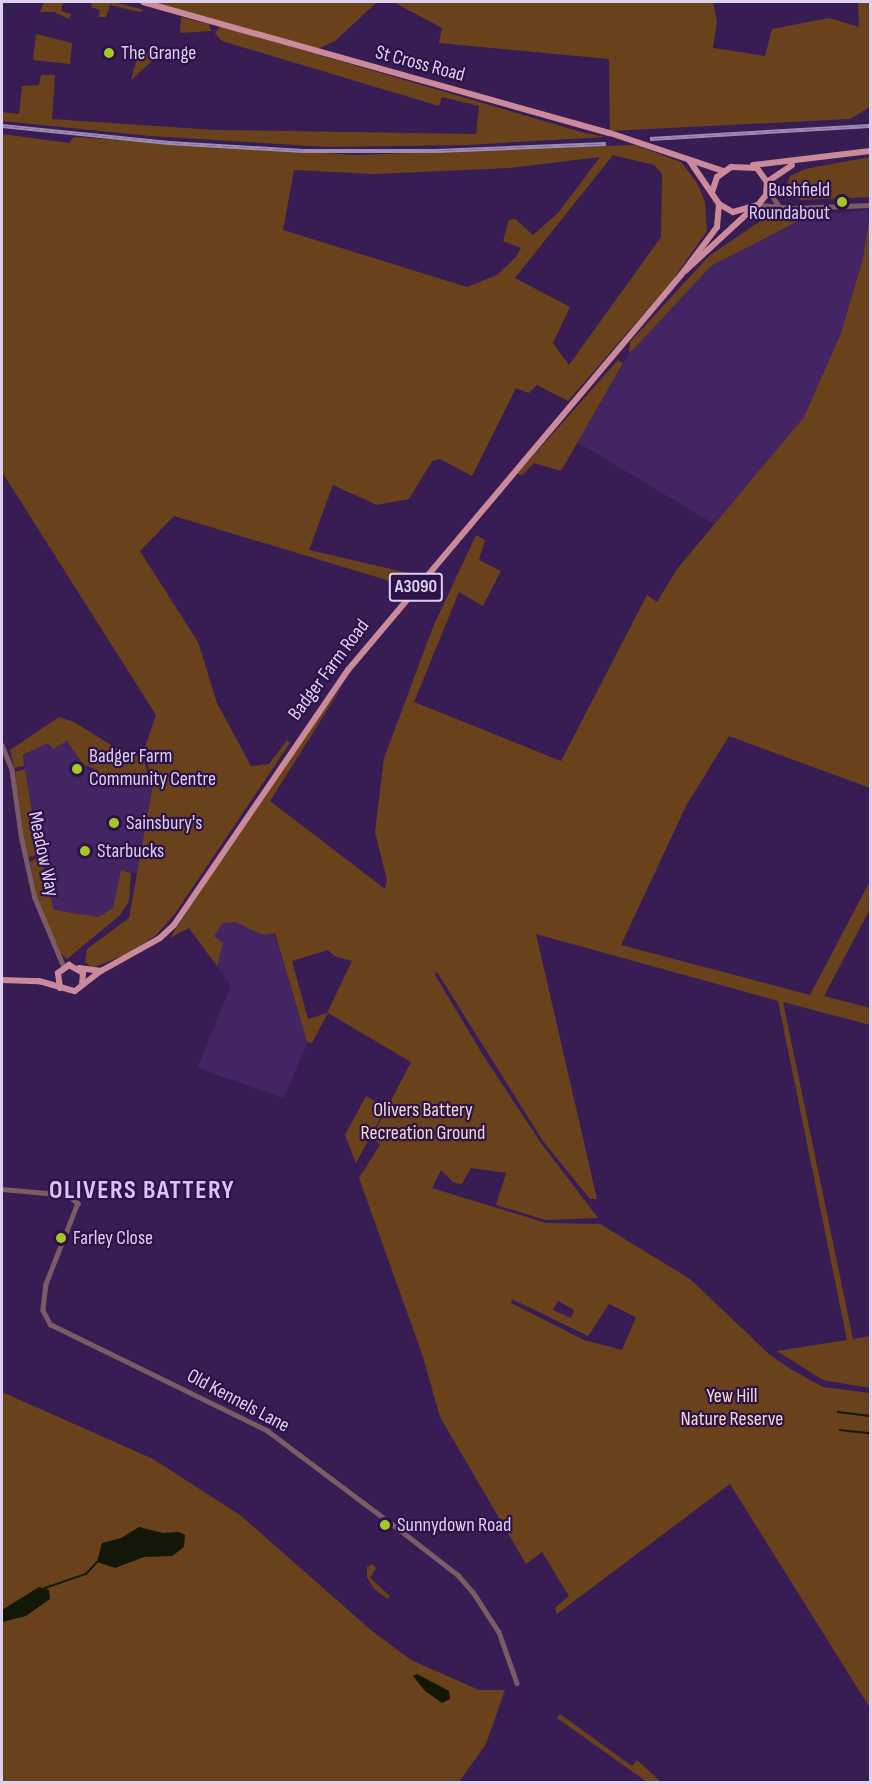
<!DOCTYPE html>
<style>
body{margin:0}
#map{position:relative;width:872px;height:1784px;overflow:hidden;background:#371d53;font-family:"Sofia Sans Condensed",sans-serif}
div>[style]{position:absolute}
.built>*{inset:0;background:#422562}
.green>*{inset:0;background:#69421c}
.water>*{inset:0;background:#121707}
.stream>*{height:1.5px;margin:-0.75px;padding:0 0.75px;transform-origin:0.75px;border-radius:0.75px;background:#121707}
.minor>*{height:4.5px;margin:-2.25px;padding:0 2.25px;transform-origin:2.25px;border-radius:2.25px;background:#7c5c64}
.major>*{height:6px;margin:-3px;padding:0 3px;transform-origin:3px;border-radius:3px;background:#cb8a9a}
.rail>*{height:4px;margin-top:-2px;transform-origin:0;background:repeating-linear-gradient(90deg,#2d1248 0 4.5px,#9e8cb5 0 9px);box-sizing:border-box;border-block:2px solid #9e8cb5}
.dots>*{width:16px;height:16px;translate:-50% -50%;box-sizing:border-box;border:3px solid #2d1248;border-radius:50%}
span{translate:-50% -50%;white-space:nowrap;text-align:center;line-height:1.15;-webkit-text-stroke:4.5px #2d1248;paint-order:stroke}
.shield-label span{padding:2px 4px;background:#2d1248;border:2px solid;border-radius:4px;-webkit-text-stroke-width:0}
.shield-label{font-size:18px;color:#dccff0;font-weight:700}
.poi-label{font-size:20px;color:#dccff0}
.left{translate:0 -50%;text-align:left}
.right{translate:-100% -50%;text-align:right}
.street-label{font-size:20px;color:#dccff0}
.park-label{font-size:20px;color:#f0d9c5}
.district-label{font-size:26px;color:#d8c3f9;font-weight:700;letter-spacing:1.5px}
.frame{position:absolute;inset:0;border:3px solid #dccff0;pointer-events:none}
</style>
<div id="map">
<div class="built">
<div style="clip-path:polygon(870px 210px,863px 258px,841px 333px,804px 417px,714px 524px,577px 442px,629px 354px,711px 266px,810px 215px)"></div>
<div style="clip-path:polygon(67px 741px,93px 775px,153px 785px,139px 873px,121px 871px,113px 908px,98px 917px,54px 910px,40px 857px,23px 756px,48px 742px)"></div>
<div style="clip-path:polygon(247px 844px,307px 1042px,284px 1098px,197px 1068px,231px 986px,189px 928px)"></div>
</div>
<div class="green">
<div style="clip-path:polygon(44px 2px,63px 2px,61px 11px,71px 14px,69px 19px,54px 12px,40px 12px)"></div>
<div style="clip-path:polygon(92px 2px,114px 2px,145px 10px,139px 12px,110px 5px,106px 17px,99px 17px,100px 10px,91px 7px)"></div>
<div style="clip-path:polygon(153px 2px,377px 2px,335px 41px,317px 49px)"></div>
<div style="clip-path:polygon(393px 2px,713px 2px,717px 21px,713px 48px,765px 56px,772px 29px,829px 18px,859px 27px,858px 2px,870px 2px,870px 107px,850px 119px,610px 131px,609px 59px,439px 43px,442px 28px)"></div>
<div style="clip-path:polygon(181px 17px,209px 24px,211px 31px,180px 33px)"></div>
<div style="clip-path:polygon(221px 26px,581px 132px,605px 137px,466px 145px,328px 147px,150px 136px,2px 121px,2px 112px,19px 114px,22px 86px,39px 85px,41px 75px,55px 75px,52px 119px,216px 130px,476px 134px,479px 106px,442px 97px,439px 106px,222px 41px,215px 33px)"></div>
<div style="clip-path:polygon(36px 34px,72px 43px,70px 64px,33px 60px)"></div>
<div style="clip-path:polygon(139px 51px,161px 53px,131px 80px)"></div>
<div style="clip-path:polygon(evenodd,2px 134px,69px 143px,74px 137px,356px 155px,635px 145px,681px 162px,697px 183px,705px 202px,707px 231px,672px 281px,568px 401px,537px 385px,529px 393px,516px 388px,472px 476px,440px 459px,432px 461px,409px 499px,377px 505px,333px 485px,309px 550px,417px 575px,410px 587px,174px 516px,140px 551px,198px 642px,217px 703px,251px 766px,269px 764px,287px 740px,290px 743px,174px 915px,156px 935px,127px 954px,92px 968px,85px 962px,87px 949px,129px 918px,153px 785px,144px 750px,156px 715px,2px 472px,2px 134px,613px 155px,654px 165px,662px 174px,661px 237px,569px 365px,553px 343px,570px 307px,515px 278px,613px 155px,2px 134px,600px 157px,558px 213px,533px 235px,515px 219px,509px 220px,503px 241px,521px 248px,516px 257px,497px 275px,467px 287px,283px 230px,294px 170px,374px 174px,510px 168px,600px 157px)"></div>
<div style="clip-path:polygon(870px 157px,870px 197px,802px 200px,788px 195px,785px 189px,790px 176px,805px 169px)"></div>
<div style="clip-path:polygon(evenodd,870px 212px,870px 788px,729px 736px,686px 806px,621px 945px,810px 995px,870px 881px,870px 909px,824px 996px,870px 1008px,870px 1025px,783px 1002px,853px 1339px,870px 1336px,870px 1388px,823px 1380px,777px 1351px,847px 1340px,778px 1001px,536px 934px,597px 1199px,590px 1199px,543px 1141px,437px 972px,435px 975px,483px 1055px,541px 1143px,598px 1218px,546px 1220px,496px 1205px,506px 1173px,471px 1168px,462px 1184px,454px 1183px,441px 1170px,432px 1188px,546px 1223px,600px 1224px,690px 1279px,770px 1355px,792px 1370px,823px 1387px,870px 1393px,870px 1708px,730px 1484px,557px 1614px,555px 1608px,569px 1596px,542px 1552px,526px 1564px,440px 1417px,423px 1357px,359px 1178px,380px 1145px,372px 1137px,411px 1062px,328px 1013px,312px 1043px,307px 1042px,275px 933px,263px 935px,235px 922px,223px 923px,214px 936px,223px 943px,217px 966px,189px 928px,170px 938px,283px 765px,343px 685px,270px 801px,385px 889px,387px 880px,375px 832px,384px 758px,433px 627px,476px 535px,485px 540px,479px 560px,501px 571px,483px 606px,459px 592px,414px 702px,561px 761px,647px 595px,657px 602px,677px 569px,804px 417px,841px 333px,863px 258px,870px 212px,328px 950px,334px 956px,352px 961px,327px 1013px,308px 1019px,292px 961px,328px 950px,870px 212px,512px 1299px,588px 1336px,609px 1304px,636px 1317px,622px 1350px,584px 1340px,511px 1303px,512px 1299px,870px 212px,558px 1301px,574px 1310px,571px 1318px,553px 1310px,558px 1301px)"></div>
<div style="clip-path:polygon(769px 215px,810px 215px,711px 266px,629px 354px,630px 342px,709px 256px)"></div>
<div style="clip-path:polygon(618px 360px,623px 363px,561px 471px,534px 463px,522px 475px,517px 474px)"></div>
<div style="clip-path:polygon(59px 717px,74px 722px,119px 750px,143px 756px,150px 784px,93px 775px,99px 771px,83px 764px,67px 741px,53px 749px,48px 743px,23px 755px,24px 766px,14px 768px,10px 750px)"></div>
<div style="clip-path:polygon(25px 769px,39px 854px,27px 858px,15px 772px)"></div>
<div style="clip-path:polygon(40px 857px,54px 910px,98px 917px,113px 908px,121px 870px,131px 873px,129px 901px,120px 915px,67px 959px,55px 948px,37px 897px,30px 862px)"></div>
<div style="clip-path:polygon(366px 1096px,386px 1108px,356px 1163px,345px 1135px)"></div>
<div style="clip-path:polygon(2px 1392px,153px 1459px,240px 1515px,372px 1631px,411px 1660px,479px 1690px,505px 1690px,486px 1744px,459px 1782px,2px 1782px)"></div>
<div style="clip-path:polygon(372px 1564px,376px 1568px,370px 1578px,390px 1596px,388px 1599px,375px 1590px,367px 1577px,367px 1567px)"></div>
<div style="clip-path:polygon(560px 1714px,632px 1766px,637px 1760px,661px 1782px,647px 1782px,557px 1718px)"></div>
</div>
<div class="water">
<div style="clip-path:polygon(139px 1527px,163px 1533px,179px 1532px,185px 1535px,184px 1547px,172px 1556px,144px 1557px,115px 1568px,97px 1562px,102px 1543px,121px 1538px)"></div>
<div style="clip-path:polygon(39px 1587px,49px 1590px,50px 1599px,26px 1616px,2px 1622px,2px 1610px)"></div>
<div style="clip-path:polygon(417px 1674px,449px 1691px,450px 1699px,442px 1703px,425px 1691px,413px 1676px)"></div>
</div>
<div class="stream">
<div style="left:838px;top:1412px;width:32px;rotate:7deg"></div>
<div style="left:840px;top:1430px;width:30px;rotate:6deg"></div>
<div style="left:45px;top:1588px;width:43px;rotate:-18.9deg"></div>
<div style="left:86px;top:1574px;width:16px;rotate:-47deg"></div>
</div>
<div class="minor">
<div style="left:767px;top:189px;width:19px;rotate:54deg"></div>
<div style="left:758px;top:205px;width:35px;rotate:5deg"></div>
<div style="left:793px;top:208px;width:77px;rotate:-2.2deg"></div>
<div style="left:2px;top:745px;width:27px;rotate:68deg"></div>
<div style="left:12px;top:770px;width:71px;rotate:81.9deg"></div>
<div style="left:22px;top:840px;width:59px;rotate:77.4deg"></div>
<div style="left:35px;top:898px;width:75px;rotate:67.2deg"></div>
<div style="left:2px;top:1189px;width:66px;rotate:5.2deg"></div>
<div style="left:68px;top:1195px;width:13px;rotate:39deg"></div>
<div style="left:78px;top:1203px;width:87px;rotate:111.6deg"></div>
<div style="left:46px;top:1284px;width:26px;rotate:97deg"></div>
<div style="left:43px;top:1310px;width:16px;rotate:63deg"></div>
<div style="left:50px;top:1324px;width:243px;rotate:26.1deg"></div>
<div style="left:268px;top:1431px;width:165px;rotate:36.9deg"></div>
<div style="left:400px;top:1530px;width:73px;rotate:37.8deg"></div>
<div style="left:458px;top:1575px;width:23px;rotate:49deg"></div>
<div style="left:473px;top:1592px;width:48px;rotate:57deg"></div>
<div style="left:499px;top:1632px;width:54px;rotate:70.6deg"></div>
</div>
<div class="major">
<div style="left:143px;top:2px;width:485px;rotate:15.7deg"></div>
<div style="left:610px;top:133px;width:119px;rotate:18.6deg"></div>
<div style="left:689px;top:160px;width:53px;rotate:55.7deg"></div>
<div style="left:719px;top:204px;width:16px;rotate:30deg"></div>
<div style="left:733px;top:212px;width:26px;rotate:-16deg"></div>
<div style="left:758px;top:205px;width:13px;rotate:-51deg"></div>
<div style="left:766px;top:195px;width:13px;rotate:-86deg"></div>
<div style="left:767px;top:182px;width:17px;rotate:-126deg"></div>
<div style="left:757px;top:168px;width:26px;rotate:-178deg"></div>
<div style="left:731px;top:167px;width:17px;rotate:144deg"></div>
<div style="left:717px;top:177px;width:16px;rotate:108deg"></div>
<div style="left:753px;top:165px;width:118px;rotate:-6.8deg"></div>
<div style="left:767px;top:182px;width:30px;rotate:-34deg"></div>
<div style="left:685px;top:271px;width:88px;rotate:-42.7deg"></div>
<div style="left:79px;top:968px;width:22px;rotate:8deg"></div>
<div style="left:2px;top:980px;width:37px;rotate:2deg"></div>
<div style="left:39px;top:981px;width:37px;rotate:16deg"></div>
<div style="left:75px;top:991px;width:33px;rotate:-38deg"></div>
<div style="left:101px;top:971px;width:68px;rotate:-29.2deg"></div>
<div style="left:160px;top:938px;width:19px;rotate:-43deg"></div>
<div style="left:174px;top:925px;width:309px;rotate:-55.7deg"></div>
<div style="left:348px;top:670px;width:517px;rotate:-49.87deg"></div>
<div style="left:681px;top:275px;width:60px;rotate:-53.1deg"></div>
<div style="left:717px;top:227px;width:23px;rotate:-85deg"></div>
<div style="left:60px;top:988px;width:15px;rotate:-98deg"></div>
<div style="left:58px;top:973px;width:14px;rotate:-36deg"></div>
<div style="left:69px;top:965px;width:16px;rotate:30deg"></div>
<div style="left:83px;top:973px;width:12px;rotate:95deg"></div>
</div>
<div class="rail">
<div style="left:2px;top:126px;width:168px;rotate:5.8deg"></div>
<div style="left:169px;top:143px;width:134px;rotate:3.4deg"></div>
<div style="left:303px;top:151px;width:134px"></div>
<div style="left:437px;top:151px;width:169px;rotate:-2.4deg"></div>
<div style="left:650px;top:139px;width:220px;rotate:-3.4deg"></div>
</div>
<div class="dots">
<div style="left:109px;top:53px;background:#a3c927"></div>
<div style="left:842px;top:202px;background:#a3c927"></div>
<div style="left:77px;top:769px;background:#a3c927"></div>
<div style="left:114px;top:823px;background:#a3c927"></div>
<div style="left:85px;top:851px;background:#a3c927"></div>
<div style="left:61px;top:1238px;background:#a3c927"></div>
<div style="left:385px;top:1525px;background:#a3c927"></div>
</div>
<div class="shield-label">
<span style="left:416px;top:587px">A3090</span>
</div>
<div class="poi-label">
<span class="left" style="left:121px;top:53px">The Grange</span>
<span class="right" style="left:830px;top:202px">Bushfield<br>Roundabout</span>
<span class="left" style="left:89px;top:768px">Badger Farm<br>Community Centre</span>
<span class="left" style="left:126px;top:823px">Sainsbury's</span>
<span class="left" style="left:97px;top:851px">Starbucks</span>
<span class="left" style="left:73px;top:1238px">Farley Close</span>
<span class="left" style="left:397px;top:1525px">Sunnydown Road</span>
</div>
<div class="street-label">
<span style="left:420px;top:64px;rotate:15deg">St Cross Road</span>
<span style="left:329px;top:670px;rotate:-53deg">Badger Farm Road</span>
<span style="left:43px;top:854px;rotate:78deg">Meadow Way</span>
<span style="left:238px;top:1401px;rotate:28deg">Old Kennels Lane</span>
</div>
<div class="park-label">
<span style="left:423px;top:1122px">Olivers Battery<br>Recreation Ground</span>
<span style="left:732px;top:1408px">Yew Hill<br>Nature Reserve</span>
</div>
<div class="district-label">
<span style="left:142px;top:1191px">OLIVERS BATTERY</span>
</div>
<div class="frame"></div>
</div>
